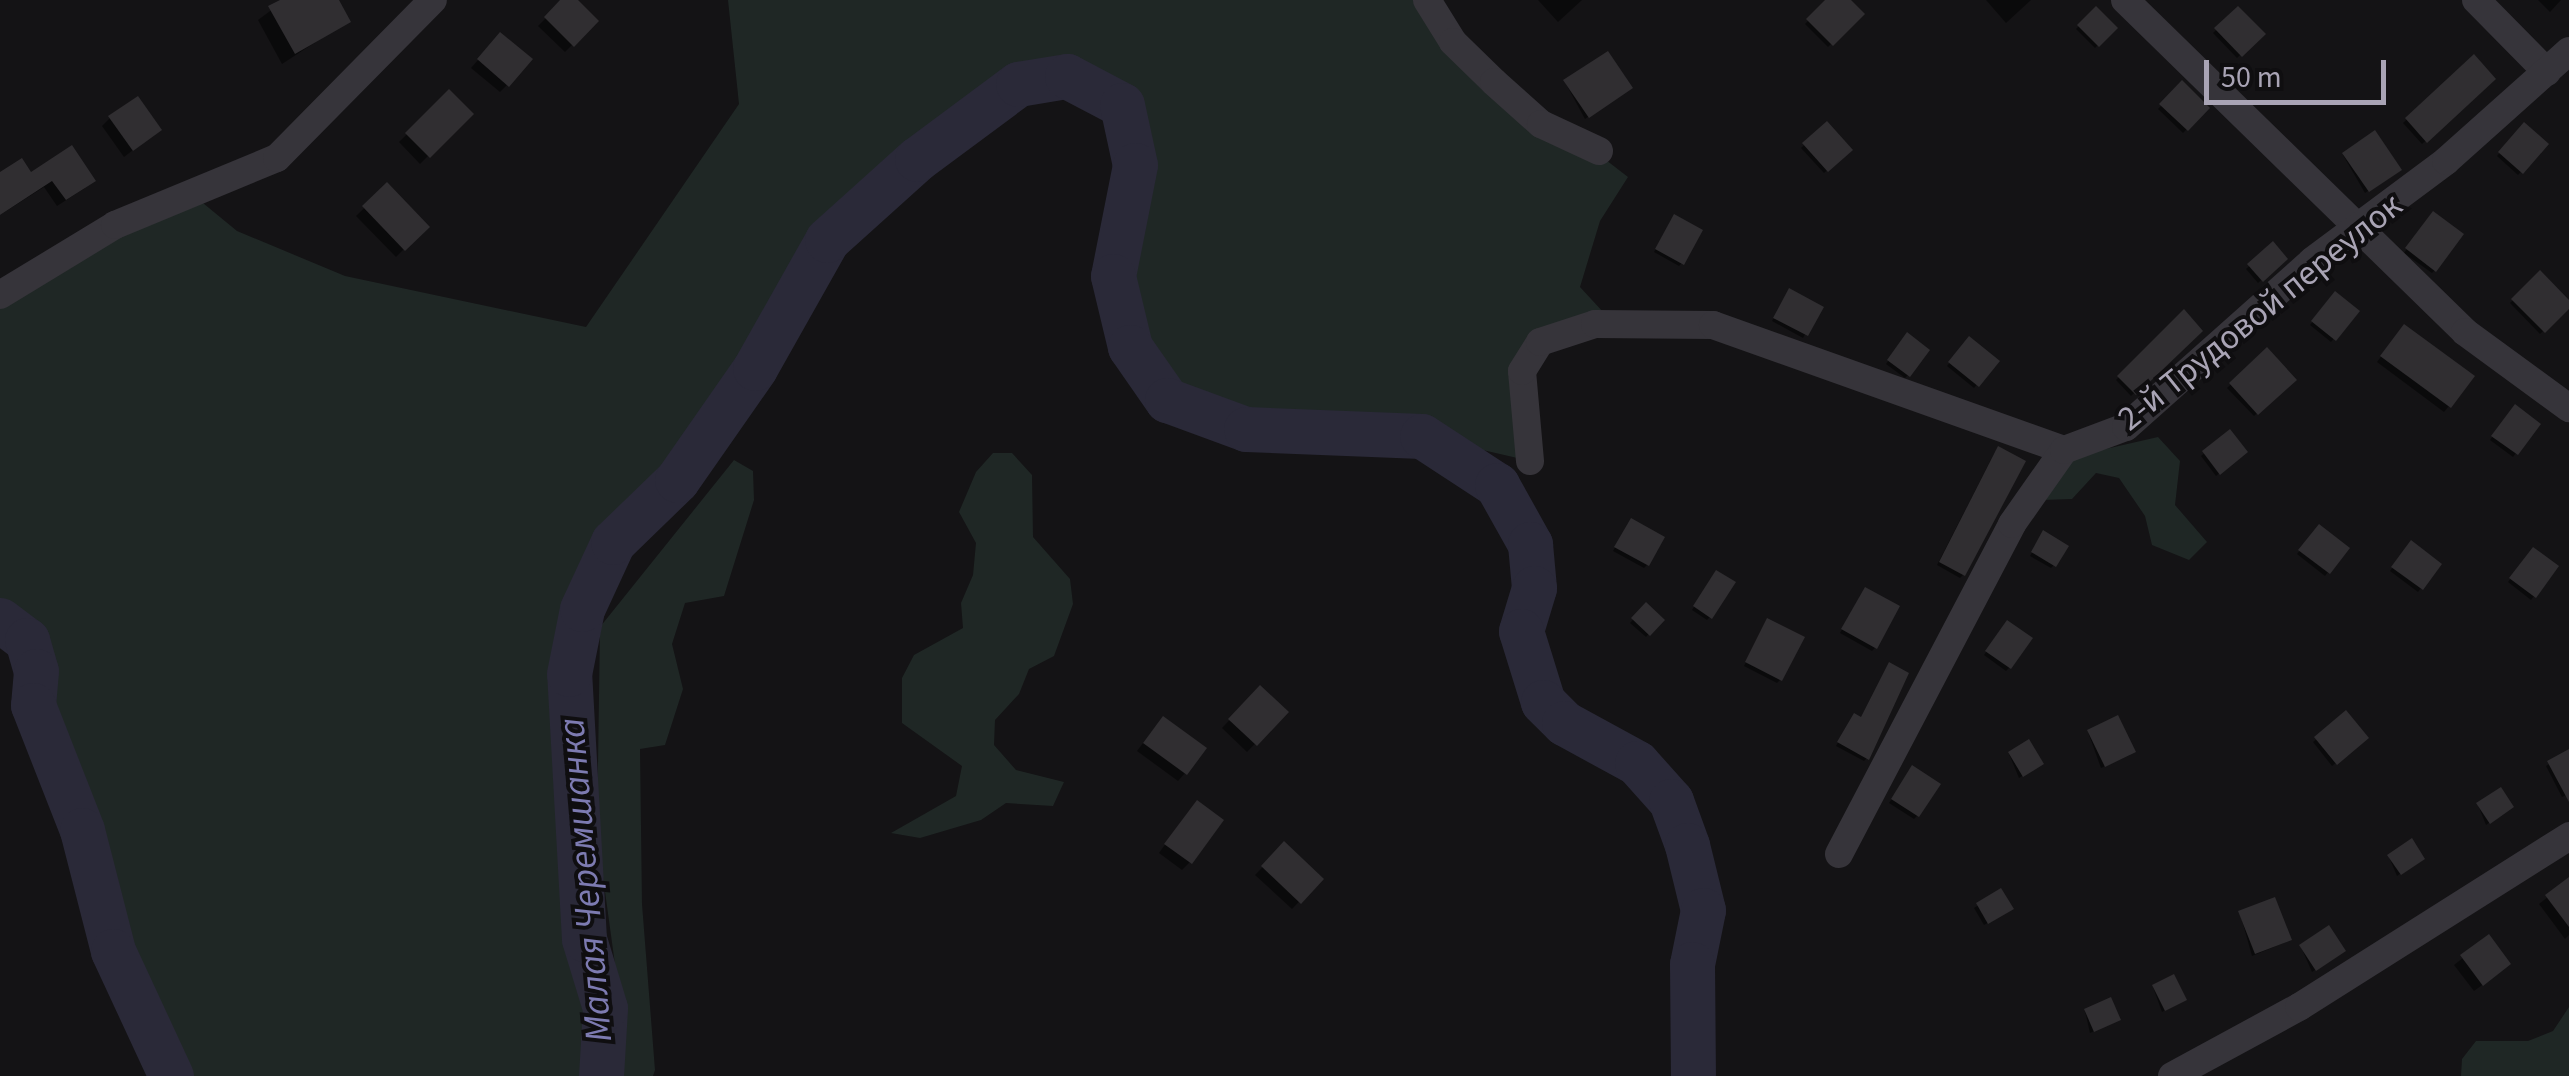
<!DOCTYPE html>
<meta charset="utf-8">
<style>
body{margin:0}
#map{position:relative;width:2569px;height:1076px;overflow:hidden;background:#141315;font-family:"Source Sans 3",sans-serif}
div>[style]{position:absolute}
.green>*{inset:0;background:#1f2725}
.shadow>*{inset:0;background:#0007}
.river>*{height:45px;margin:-22.5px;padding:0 22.5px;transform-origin:22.5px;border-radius:22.5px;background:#2a2938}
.building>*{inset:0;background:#302e31}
.minor>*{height:28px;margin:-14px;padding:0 14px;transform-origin:14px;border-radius:14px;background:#36343a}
span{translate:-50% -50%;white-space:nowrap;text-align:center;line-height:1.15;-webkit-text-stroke:8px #0f0e10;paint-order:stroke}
.street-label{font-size:35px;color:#a9a4b5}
.water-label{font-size:38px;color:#7d7bb1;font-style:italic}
.scale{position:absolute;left:2204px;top:60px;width:182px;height:45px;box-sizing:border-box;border:5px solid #a9a4b5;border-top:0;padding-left:12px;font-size:30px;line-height:35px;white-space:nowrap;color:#a9a4b5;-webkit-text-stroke:8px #0f0e10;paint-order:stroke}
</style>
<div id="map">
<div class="green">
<div style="clip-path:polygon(728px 0,1428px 0,1453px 42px,1628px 177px,1600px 221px,1580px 287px,1604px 313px,1522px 371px,1530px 461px,1422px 436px,1246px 429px,1167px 400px,1130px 347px,1113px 276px,1125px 226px,1130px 142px,1122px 106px,1068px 76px,1018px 84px,917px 159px,827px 240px,755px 368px,677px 480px,613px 542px,582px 609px,569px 674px,584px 939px,605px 1008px,601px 1076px,180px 1076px,160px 1055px,113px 951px,82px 830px,33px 705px,36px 671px,27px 640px,0 620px,0 295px,192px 194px,237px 231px,345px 276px,586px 327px,739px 104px)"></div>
<div style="clip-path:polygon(2158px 437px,2180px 461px,2175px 505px,2207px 542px,2189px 560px,2152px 545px,2145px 516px,2119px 478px,2096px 473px,2072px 499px,2042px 500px,2075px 456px)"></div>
<div style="clip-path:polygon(993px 453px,1012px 453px,1032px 475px,1033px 537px,1070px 579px,1073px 604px,1054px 656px,1029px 669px,1019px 694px,995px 720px,994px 745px,1016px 770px,1064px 782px,1053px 806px,1006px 803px,981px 820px,920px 838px,891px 833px,956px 796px,962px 766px,902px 723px,902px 678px,914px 655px,963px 628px,961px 603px,973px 575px,976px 543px,959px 512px,976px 472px)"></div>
<div style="clip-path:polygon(734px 460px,753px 471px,754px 500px,724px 596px,685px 603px,672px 644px,683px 689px,665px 745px,640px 749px,642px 904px,655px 1070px,653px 1076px,616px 1076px,622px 1066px,620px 1001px,597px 833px,600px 627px)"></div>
<div style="clip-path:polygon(2569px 1007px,2569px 1076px,2461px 1076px,2462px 1059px,2476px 1041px,2528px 1041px,2553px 1031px)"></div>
</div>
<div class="shadow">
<div style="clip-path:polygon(285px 0,336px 0,348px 21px,282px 64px,258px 20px)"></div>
<div style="clip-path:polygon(564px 0,574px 0,596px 21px,565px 52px,538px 26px)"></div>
<div style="clip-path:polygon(1538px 0,1582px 0,1558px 22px)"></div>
<div style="clip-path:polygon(1828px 0,1847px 0,1861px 14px,1828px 47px,1805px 24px)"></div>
<div style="clip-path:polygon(1986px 0,2031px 0,2006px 23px)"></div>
<div style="clip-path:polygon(2538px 0,2561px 0,2550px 12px)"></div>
<div style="clip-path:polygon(2096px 9px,2115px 28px,2095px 48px,2076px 29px)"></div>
<div style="clip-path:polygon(2238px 9px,2262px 34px,2237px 58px,2213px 33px)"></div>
<div style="clip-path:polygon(493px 43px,507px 85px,500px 92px,471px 68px)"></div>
<div style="clip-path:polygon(2474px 57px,2493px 79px,2422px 144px,2403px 123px)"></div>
<div style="clip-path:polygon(1565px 82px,1627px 90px,1585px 119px)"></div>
<div style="clip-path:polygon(2182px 84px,2207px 108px,2183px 133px,2158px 109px)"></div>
<div style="clip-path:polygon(449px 93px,470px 114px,420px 164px,399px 142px)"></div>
<div style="clip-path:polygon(110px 118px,159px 130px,124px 157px,102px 126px)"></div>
<div style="clip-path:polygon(1827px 124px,1850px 150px,1824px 173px,1801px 148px)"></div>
<div style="clip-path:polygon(2524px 125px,2546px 144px,2518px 175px,2497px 156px)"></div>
<div style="clip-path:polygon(2343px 155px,2396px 172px,2365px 193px)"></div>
<div style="clip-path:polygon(0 175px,31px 176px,85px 188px,57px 206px,44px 187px,0 215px)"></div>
<div style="clip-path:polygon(387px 186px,426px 227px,396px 257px,356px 216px)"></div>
<div style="clip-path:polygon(2430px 217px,2435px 270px,2432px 273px,2404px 253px)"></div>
<div style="clip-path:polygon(1671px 220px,1682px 263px,1679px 266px,1654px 252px)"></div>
<div style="clip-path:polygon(2273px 245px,2285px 259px,2258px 283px,2246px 269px)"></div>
<div style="clip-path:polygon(2540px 274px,2569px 306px,2540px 334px,2510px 303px)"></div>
<div style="clip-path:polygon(2335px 294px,2356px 312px,2331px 342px,2310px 325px)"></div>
<div style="clip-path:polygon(1787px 295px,1820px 308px,1803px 338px,1772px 321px)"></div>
<div style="clip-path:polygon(2184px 313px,2200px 331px,2131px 396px,2116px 380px)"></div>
<div style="clip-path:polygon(2399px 332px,2449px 406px,2444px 412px,2377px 362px)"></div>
<div style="clip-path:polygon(1904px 339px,1908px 375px,1905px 378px,1886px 364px)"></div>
<div style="clip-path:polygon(1970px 339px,1996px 362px,1974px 388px,1947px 366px)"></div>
<div style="clip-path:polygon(2267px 351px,2293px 380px,2254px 416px,2227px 388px)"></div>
<div style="clip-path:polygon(2512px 410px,2538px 424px,2513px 457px,2490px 440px)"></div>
<div style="clip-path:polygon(2229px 433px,2245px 452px,2216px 476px,2201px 456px)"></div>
<div style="clip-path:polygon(1995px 452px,1963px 575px,1960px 578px,1937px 565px)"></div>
<div style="clip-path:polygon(1628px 524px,1647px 565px,1644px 568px,1613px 551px)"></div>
<div style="clip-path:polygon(2319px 527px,2347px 548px,2325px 576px,2297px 554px)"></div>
<div style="clip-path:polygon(2041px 537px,2054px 565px,2051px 568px,2030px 556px)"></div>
<div style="clip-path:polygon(2408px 547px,2439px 564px,2418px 592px,2390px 571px)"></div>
<div style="clip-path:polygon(2530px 553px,2556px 567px,2531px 600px,2508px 582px)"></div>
<div style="clip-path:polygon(1714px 576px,1710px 617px,1707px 620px,1692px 610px)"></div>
<div style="clip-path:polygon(1862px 593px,1875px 648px,1872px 651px,1840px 633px)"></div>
<div style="clip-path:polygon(1646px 606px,1661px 620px,1646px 637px,1630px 623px)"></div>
<div style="clip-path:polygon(1765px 624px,1780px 680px,1777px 683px,1744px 666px)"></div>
<div style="clip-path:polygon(2004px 626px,2009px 668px,2006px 671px,1984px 655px)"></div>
<div style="clip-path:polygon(1260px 688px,1285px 712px,1247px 752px,1222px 728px)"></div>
<div style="clip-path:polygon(2346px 714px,2366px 738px,2332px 766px,2313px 742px)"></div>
<div style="clip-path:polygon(1851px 719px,1867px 758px,1864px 761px,1836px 746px)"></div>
<div style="clip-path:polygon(1156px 726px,1185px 773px,1178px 781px,1137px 751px)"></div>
<div style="clip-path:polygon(2088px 732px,2130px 755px,2101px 768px)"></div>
<div style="clip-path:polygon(2569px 752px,2569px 794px,2562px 797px,2546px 766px)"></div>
<div style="clip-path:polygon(2009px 754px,2037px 767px,2019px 778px)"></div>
<div style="clip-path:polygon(1910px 772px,1917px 816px,1914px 819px,1889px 803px)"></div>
<div style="clip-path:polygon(2478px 805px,2508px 810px,2486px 825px)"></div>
<div style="clip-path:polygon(1189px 811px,1190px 862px,1182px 870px,1159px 853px)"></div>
<div style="clip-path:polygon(1284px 845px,1321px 879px,1292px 909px,1255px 875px)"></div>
<div style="clip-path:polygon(2389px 857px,2419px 861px,2397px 876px)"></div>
<div style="clip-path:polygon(2569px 880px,2569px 935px,2565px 939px,2539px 904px)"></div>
<div style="clip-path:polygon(2000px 891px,2007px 912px,1984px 925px,1974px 908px)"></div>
<div style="clip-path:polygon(2240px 913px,2286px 942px,2252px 956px)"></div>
<div style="clip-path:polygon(2488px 938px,2500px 972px,2474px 991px,2454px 965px)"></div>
<div style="clip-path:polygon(2301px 947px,2340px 953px,2312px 972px)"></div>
<div style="clip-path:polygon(2153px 987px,2181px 1002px,2162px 1012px)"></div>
<div style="clip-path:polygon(2085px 1011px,2115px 1022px,2090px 1033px)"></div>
</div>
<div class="river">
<div style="left:0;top:620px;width:34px;rotate:37deg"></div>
<div style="left:27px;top:640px;width:32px;rotate:74deg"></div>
<div style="left:36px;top:671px;width:34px;rotate:95deg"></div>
<div style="left:33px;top:705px;width:134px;rotate:68.6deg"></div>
<div style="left:82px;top:830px;width:125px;rotate:75.6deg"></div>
<div style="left:113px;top:951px;width:138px;rotate:65.1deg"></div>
<div style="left:601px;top:1076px;width:68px;rotate:-86.6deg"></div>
<div style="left:605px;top:1008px;width:72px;rotate:-106.9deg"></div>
<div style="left:584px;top:939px;width:265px;rotate:-93.2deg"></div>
<div style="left:569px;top:674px;width:66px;rotate:-78.7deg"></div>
<div style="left:582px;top:609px;width:74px;rotate:-65.2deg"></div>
<div style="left:613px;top:542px;width:89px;rotate:-44.1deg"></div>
<div style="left:677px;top:480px;width:136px;rotate:-55.1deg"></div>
<div style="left:755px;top:368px;width:147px;rotate:-60.6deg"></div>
<div style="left:827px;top:240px;width:121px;rotate:-42deg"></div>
<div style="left:917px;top:159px;width:126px;rotate:-36.6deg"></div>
<div style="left:1018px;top:84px;width:50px;rotate:-9.3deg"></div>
<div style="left:1067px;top:76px;width:62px;rotate:27.8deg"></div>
<div style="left:1122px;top:105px;width:61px;rotate:77.8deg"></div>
<div style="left:1135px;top:165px;width:113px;rotate:101.2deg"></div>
<div style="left:1113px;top:276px;width:73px;rotate:76.5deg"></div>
<div style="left:1130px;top:347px;width:65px;rotate:55.1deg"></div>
<div style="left:1167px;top:400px;width:84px;rotate:20.2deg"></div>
<div style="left:1246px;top:429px;width:176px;rotate:2.3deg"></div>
<div style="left:1422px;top:436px;width:90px;rotate:33.2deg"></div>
<div style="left:1497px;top:485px;width:68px;rotate:60.8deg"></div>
<div style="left:1530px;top:544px;width:44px;rotate:84.8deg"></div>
<div style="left:1534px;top:588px;width:45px;rotate:106.8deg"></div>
<div style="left:1521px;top:631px;width:74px;rotate:72.8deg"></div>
<div style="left:1543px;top:702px;width:30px;rotate:45deg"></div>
<div style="left:1564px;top:723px;width:83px;rotate:28.7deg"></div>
<div style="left:1637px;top:763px;width:51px;rotate:48.2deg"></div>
<div style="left:1671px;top:801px;width:47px;rotate:70deg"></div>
<div style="left:1687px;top:845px;width:67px;rotate:76.2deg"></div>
<div style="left:1703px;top:910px;width:55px;rotate:101.5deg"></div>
<div style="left:1692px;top:964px;width:112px;rotate:89.5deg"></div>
</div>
<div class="building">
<div style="clip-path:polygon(280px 0,339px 0,351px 22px,295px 54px,268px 6px)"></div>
<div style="clip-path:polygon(560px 0,578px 0,599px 21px,574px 47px,544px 17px)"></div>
<div style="clip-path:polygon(1825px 0,1851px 0,1865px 14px,1833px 46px,1806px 19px)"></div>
<div style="clip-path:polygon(2096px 6px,2118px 28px,2099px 47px,2077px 25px)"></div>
<div style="clip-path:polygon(2238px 6px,2266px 34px,2242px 57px,2214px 28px)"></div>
<div style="clip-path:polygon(500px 32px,533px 59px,509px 87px,477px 59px)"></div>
<div style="clip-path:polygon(1608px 51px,1633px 88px,1589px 118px,1563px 80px)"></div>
<div style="clip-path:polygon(2474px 54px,2496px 79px,2427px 143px,2405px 118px)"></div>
<div style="clip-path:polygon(2182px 80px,2210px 108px,2188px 131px,2159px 104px)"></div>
<div style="clip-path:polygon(449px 89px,474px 114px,430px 158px,405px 133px)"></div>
<div style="clip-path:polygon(138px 96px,162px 130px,133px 151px,108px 116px)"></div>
<div style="clip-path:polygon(1827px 121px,1853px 150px,1828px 172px,1802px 143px)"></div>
<div style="clip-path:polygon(2524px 122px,2549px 144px,2523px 174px,2498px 152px)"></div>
<div style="clip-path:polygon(2375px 130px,2402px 170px,2369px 192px,2342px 153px)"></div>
<div style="clip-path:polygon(72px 145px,96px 181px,66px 200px,52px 181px,0 215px,0 172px,22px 158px,31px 172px)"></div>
<div style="clip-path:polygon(387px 182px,430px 227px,405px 251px,362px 206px)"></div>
<div style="clip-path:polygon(2433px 211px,2464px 234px,2436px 272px,2405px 248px)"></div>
<div style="clip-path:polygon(1674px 214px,1703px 230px,1684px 265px,1655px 249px)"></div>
<div style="clip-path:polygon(2273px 241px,2288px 259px,2263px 282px,2247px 264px)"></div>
<div style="clip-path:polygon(2540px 270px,2569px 300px,2569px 309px,2545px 333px,2511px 299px)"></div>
<div style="clip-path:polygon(1789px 288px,1824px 307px,1808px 336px,1773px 318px)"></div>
<div style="clip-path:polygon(2335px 291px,2360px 311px,2336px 341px,2311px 321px)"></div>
<div style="clip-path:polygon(2184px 309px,2203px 331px,2136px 395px,2117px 376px)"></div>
<div style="clip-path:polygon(2404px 324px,2475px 376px,2451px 408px,2380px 356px)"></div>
<div style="clip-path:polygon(1907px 332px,1930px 350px,1910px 377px,1887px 360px)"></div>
<div style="clip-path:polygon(1969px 336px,2000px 361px,1979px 387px,1948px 362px)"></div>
<div style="clip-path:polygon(2267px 347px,2297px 380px,2258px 415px,2229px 383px)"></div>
<div style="clip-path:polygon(2515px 404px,2541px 424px,2518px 455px,2491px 436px)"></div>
<div style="clip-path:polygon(2230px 429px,2248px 452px,2220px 475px,2202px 451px)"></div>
<div style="clip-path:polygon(1998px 446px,2026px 461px,1965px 576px,1939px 562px)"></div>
<div style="clip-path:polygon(1631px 518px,1665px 537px,1649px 566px,1614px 547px)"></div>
<div style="clip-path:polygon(2319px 524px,2350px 548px,2330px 574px,2298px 550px)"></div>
<div style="clip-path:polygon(2043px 530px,2069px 546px,2056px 567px,2031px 552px)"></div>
<div style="clip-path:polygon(2411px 540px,2442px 564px,2423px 590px,2391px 567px)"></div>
<div style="clip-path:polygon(2533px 547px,2559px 566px,2536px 598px,2509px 578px)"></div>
<div style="clip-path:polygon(1716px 570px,1736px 582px,1712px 619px,1693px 606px)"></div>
<div style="clip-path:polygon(1865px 587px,1900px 606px,1877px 649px,1841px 629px)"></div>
<div style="clip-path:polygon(1646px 602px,1665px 620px,1650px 636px,1631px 618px)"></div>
<div style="clip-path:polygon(1767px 618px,1805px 637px,1782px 681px,1745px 662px)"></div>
<div style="clip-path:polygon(2007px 620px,2033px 638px,2011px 669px,1985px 651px)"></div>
<div style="clip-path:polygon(1889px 662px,1909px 673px,1869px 760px,1837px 742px,1854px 713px,1861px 717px)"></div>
<div style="clip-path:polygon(1260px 685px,1289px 712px,1257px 746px,1228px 719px)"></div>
<div style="clip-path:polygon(2346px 710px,2369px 738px,2337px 765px,2314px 737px)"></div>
<div style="clip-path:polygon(2118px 715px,2136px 752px,2105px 767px,2087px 730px)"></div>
<div style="clip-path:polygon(1163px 716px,1207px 748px,1187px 775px,1143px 743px)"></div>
<div style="clip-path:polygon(2029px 739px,2044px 764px,2023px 777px,2008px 752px)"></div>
<div style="clip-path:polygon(2569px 749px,2569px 802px,2547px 761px)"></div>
<div style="clip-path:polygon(1912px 765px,1941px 784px,1919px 817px,1891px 799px)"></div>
<div style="clip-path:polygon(2501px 787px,2514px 807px,2490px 824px,2476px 803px)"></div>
<div style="clip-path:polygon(1197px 800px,1224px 820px,1192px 864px,1164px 844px)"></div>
<div style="clip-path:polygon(2412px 838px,2425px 859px,2401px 875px,2387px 855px)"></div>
<div style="clip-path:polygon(1284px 841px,1324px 879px,1301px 904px,1261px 866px)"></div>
<div style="clip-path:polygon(2569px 877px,2569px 927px,2545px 895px)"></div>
<div style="clip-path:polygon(2001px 888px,2014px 909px,1988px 924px,1976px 903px)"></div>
<div style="clip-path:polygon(2275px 897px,2292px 940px,2255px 954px,2238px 911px)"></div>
<div style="clip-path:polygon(2329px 925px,2346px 951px,2316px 971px,2299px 945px)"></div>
<div style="clip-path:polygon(2489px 934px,2511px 964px,2483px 986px,2460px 955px)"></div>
<div style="clip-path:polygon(2174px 974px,2187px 1000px,2165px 1011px,2152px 985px)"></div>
<div style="clip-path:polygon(2111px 997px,2121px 1020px,2094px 1032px,2084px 1009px)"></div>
</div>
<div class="minor">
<div style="left:1427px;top:0;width:49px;rotate:58.2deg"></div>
<div style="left:1453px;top:42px;width:57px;rotate:44.3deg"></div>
<div style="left:1494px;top:82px;width:63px;rotate:41.8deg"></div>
<div style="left:1541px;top:124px;width:64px;rotate:25deg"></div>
<div style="left:2125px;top:0;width:475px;rotate:44.3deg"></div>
<div style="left:2465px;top:332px;width:129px;rotate:36.2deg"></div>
<div style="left:2476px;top:0;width:101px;rotate:45.4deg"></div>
<div style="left:0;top:295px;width:135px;rotate:-31.3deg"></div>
<div style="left:115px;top:225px;width:175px;rotate:-22.5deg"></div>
<div style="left:277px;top:158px;width:222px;rotate:-45.4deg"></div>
<div style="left:1530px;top:461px;width:90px;rotate:-95.1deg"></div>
<div style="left:1522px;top:371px;width:34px;rotate:-58deg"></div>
<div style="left:1540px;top:342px;width:58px;rotate:-18.1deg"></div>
<div style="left:1595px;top:324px;width:118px;rotate:0.5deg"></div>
<div style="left:1713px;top:325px;width:373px;rotate:19.6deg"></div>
<div style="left:1839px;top:854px;width:373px;rotate:-62.3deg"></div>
<div style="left:2012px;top:524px;width:90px;rotate:-54.9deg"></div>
<div style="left:2064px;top:450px;width:66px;rotate:-20.4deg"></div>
<div style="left:2126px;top:427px;width:249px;rotate:-41.7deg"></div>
<div style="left:2312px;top:261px;width:167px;rotate:-36.7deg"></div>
<div style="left:2446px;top:161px;width:165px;rotate:-41.8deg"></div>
<div style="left:2172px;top:1076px;width:145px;rotate:-28.5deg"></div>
<div style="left:2299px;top:1007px;width:320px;rotate:-32.3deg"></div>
</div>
<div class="street-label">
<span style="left:2260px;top:312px;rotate:-39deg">2-й Трудовой переулок</span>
</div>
<div class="water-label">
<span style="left:586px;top:880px;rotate:-95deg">Малая Черемшанка</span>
</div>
<div class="scale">50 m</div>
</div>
